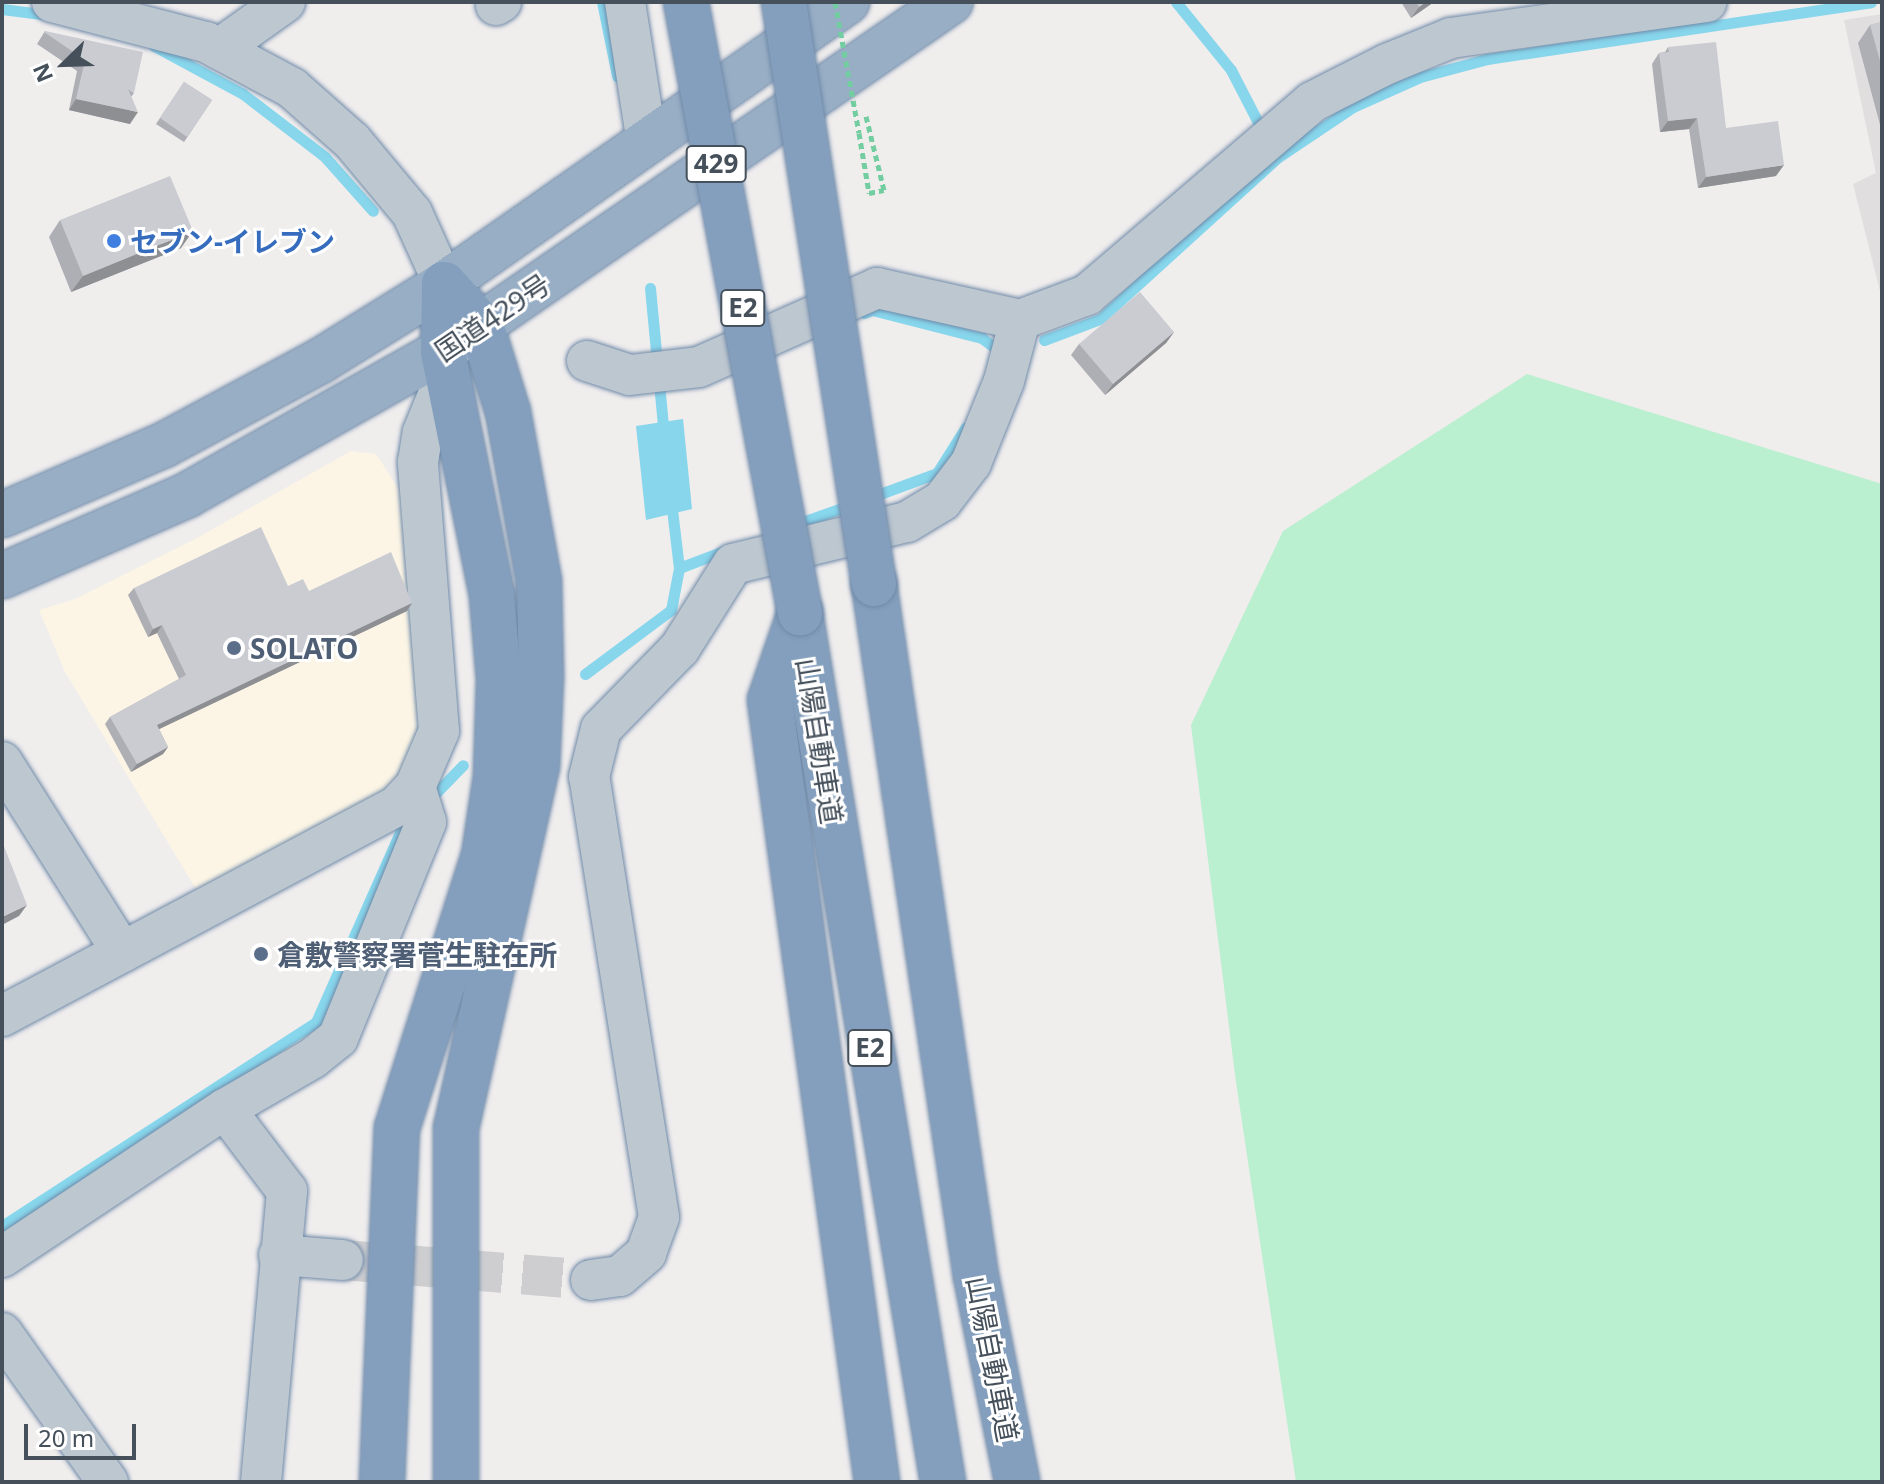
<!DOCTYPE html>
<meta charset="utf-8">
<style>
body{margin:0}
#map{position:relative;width:1884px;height:1484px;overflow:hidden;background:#f0eded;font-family:"Noto Sans","Noto Sans JP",sans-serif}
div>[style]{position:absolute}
.commercial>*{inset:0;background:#fcf5e5}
.education>*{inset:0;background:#e1dedf}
.green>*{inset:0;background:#baefcf}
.water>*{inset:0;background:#87d6ec}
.stream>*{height:11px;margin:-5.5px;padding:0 5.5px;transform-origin:5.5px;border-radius:5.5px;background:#87d6ec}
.minor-tunnel>*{height:40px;margin-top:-20px;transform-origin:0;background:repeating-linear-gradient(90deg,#ceced0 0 40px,transparent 0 60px)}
.path>*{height:5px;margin-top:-2.5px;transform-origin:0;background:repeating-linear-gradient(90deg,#72cda1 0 6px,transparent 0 10px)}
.roads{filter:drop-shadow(0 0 2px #6f8aa9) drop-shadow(0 0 2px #6f8aa9)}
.minor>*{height:40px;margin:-20px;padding:0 20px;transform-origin:20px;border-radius:20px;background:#bdc7d0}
.trunk>*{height:44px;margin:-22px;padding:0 22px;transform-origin:22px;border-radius:22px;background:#98aec5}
.motorway>*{height:44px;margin:-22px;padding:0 22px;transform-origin:22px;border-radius:22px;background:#849fbd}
.path-bridge>*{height:5px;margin-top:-2.5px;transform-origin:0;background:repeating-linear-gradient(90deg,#72cda1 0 6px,transparent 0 10px)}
.bridges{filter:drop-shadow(0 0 2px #6f8aa9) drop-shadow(0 0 2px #6f8aa9)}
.motorway-bridge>*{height:44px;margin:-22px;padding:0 22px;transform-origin:22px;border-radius:22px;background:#849fbd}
.wall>*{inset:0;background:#aeafb5}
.shaded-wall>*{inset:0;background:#8d8f93}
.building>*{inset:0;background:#caccd2}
.dots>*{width:22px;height:22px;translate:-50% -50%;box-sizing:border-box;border:4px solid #fff;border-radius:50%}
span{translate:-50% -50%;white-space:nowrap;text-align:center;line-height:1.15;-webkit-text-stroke:6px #fff;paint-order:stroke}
.shield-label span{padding:2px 6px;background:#fff;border:2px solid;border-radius:6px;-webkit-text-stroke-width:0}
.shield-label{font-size:26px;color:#45505b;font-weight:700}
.shop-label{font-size:28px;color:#366cbe;font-weight:700}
.left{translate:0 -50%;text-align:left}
.street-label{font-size:28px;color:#45505b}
.service-label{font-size:28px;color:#4e5e75;font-weight:700}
.frame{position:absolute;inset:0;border:4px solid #45505b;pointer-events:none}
.north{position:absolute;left:24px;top:24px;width:80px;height:80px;-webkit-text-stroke:6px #fff;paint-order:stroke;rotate:247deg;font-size:22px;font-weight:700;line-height:32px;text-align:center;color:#45505b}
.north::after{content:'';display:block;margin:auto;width:28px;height:36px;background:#45505b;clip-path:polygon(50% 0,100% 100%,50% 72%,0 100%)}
.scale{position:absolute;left:24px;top:1424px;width:112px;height:36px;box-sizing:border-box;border:4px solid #45505b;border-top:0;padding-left:10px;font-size:24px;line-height:28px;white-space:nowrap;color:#45505b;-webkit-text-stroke:6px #fff;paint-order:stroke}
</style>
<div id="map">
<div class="commercial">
<div style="clip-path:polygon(351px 451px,376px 454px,404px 497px,418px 724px,402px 783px,199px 894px,65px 672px,39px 610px,75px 599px,197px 538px)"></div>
</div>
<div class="education">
<div style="clip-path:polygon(1882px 14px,1882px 299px,1853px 184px,1876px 173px,1844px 20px)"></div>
</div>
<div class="green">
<div style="clip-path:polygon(1527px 374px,1882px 484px,1882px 1482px,1296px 1482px,1236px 1082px,1191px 725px,1283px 531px)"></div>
</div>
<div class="water">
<div style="clip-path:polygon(683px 419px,692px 509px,646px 520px,636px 426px)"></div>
</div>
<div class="stream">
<div style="left:602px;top:2px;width:76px;rotate:78.5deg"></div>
<div style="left:1176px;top:2px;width:87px;rotate:51deg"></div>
<div style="left:1231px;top:70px;width:65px;rotate:62.7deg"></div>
<div style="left:2px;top:9px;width:47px;rotate:7.3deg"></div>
<div style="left:154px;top:46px;width:101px;rotate:28.3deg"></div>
<div style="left:243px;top:94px;width:103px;rotate:37.5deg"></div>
<div style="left:325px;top:157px;width:72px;rotate:48.4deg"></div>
<div style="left:650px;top:288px;width:149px;rotate:84.6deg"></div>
<div style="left:864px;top:313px;width:9px;rotate:-21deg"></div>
<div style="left:872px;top:310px;width:114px;rotate:14.3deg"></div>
<div style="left:982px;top:338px;width:15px;rotate:37deg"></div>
<div style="left:1044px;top:340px;width:60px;rotate:-20.6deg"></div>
<div style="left:1100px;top:319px;width:239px;rotate:-42.3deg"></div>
<div style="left:1277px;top:158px;width:92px;rotate:-33.9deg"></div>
<div style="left:1353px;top:107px;width:73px;rotate:-24.1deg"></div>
<div style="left:1420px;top:77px;width:69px;rotate:-15deg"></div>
<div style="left:1487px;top:59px;width:388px;rotate:-8.4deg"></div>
<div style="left:869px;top:498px;width:72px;rotate:-20.2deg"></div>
<div style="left:937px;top:473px;width:54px;rotate:-57.8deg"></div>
<div style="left:671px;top:501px;width:67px;rotate:83.2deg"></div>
<div style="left:794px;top:525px;width:63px;rotate:-19.6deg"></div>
<div style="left:585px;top:674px;width:107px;rotate:-36.7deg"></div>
<div style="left:671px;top:610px;width:43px;rotate:-79.2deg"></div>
<div style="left:679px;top:568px;width:53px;rotate:-20.8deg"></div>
<div style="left:428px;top:801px;width:50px;rotate:-45.8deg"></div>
<div style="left:2px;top:1226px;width:374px;rotate:-33deg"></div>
<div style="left:316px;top:1022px;width:210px;rotate:-66.1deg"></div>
<div style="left:401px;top:830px;width:15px;rotate:-48deg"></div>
</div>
<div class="minor-tunnel">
<div style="left:343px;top:1260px;width:249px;rotate:4.6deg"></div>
</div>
<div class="path">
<div style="left:859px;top:133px;width:61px;rotate:80.5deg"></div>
<div style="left:869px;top:193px;width:15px;rotate:-11deg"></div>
<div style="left:884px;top:190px;width:76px;rotate:-103.7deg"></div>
</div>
<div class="roads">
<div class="minor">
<div style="left:52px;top:2px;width:159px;rotate:14.6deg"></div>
<div style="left:206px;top:42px;width:98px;rotate:28.1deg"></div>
<div style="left:292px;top:88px;width:80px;rotate:41.5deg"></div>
<div style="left:352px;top:141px;width:94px;rotate:50.2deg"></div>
<div style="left:412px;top:213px;width:78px;rotate:65.7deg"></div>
<div style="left:625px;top:2px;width:142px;rotate:81.1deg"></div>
<div style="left:496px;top:5px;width:6px;rotate:-31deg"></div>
<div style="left:219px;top:49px;width:81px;rotate:-35.5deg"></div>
<div style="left:587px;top:361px;width:45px;rotate:18deg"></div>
<div style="left:630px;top:375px;width:69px;rotate:-6.6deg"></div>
<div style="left:699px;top:367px;width:195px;rotate:-23.9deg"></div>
<div style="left:877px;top:288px;width:147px;rotate:12.6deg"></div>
<div style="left:1020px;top:320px;width:72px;rotate:-20.5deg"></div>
<div style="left:1087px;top:295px;width:296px;rotate:-40.6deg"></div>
<div style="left:1312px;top:102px;width:84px;rotate:-26.9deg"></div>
<div style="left:1387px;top:64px;width:69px;rotate:-22.1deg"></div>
<div style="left:1451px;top:38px;width:258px;rotate:-8deg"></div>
<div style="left:2px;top:762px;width:225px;rotate:57.7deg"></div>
<div style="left:2px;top:1016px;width:447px;rotate:-28deg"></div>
<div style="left:397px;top:806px;width:26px;rotate:-47deg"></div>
<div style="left:415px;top:787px;width:61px;rotate:-66.8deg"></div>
<div style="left:439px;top:731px;width:270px;rotate:-94.5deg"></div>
<div style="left:418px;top:462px;width:30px;rotate:-81deg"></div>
<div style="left:423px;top:432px;width:64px;rotate:-67.9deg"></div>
<div style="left:225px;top:1109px;width:102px;rotate:-30.1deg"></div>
<div style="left:313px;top:1058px;width:32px;rotate:-39deg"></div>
<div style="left:338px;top:1038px;width:233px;rotate:-67.8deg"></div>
<div style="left:426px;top:822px;width:37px;rotate:-107deg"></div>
<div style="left:279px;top:1255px;width:64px;rotate:4.5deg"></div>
<div style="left:2px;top:1257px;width:268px;rotate:-33.6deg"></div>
<div style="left:225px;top:1109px;width:103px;rotate:52.9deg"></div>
<div style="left:287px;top:1191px;width:292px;rotate:95.1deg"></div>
<div style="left:591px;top:1280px;width:29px;rotate:-8deg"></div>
<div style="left:620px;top:1276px;width:35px;rotate:-41deg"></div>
<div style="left:646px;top:1253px;width:38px;rotate:-70deg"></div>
<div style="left:659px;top:1217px;width:446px;rotate:-99deg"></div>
<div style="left:589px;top:777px;width:49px;rotate:-76deg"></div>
<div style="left:601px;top:729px;width:113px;rotate:-45.7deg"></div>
<div style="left:680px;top:648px;width:99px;rotate:-57.8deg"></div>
<div style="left:733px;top:564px;width:179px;rotate:-13.6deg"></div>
<div style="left:907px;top:522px;width:41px;rotate:-31deg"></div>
<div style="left:942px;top:501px;width:48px;rotate:-52.7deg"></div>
<div style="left:971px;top:463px;width:88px;rotate:-68.1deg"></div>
<div style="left:1004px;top:381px;width:63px;rotate:-75.3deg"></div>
<div style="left:2px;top:1333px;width:183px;rotate:54.6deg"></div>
</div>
<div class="trunk">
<div style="left:2px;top:515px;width:176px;rotate:-23.4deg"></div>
<div style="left:164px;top:445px;width:177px;rotate:-28.3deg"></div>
<div style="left:320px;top:361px;width:146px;rotate:-31.8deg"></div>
<div style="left:444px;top:284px;width:492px;rotate:-35deg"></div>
<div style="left:2px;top:576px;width:202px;rotate:-23.6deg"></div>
<div style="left:187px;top:495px;width:294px;rotate:-29.4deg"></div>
<div style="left:443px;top:351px;width:616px;rotate:-34.54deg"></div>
</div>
<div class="motorway">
<div style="left:444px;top:284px;width:55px;rotate:47.9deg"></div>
<div style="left:481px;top:325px;width:91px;rotate:72.8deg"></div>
<div style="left:508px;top:412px;width:172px;rotate:79.6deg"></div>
<div style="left:539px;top:581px;width:95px;rotate:88.8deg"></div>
<div style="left:541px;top:676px;width:90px;rotate:92.5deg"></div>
<div style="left:537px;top:766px;width:371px;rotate:102.6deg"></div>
<div style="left:456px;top:1128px;width:354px;rotate:90deg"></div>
<div style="left:874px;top:584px;width:699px;rotate:81.62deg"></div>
<div style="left:976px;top:1276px;width:210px;rotate:78.7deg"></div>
<div style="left:800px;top:613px;width:92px;rotate:109deg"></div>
<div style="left:770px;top:700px;width:789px;rotate:82.21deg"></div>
<div style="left:801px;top:619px;width:875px;rotate:80.66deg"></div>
<div style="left:382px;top:1482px;width:354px;rotate:-87.6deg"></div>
<div style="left:397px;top:1128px;width:286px;rotate:-72.3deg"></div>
<div style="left:484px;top:856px;width:80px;rotate:-81.4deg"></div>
<div style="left:496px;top:777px;width:98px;rotate:-88.2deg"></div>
<div style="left:499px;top:679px;width:84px;rotate:-94.8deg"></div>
<div style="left:492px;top:595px;width:249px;rotate:-101.4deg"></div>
<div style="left:443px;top:351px;width:67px;rotate:-89.1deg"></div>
</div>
</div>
<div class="path-bridge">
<div style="left:835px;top:2px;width:133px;rotate:79.6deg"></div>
</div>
<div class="bridges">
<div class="motorway-bridge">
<div style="left:686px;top:2px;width:622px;rotate:79.43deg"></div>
<div style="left:784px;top:2px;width:589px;rotate:81.21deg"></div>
</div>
</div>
<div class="wall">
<div style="clip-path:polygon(1401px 2px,1434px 2px,1411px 18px)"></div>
<div style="clip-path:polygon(1882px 22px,1882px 132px,1858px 43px,1870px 25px)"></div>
<div style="clip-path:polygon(45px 31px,134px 93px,131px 97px,130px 124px,69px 110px,77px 71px,37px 44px)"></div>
<div style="clip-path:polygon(1668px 47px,1726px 128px,1776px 176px,1698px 188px,1689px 129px,1660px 132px,1652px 64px,1659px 53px,1665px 52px)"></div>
<div style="clip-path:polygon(184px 82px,212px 100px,184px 142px,156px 124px)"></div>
<div style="clip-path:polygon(60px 220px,181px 248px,71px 292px,49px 237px)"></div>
<div style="clip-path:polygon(1174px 332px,1166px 343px,1105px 395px,1071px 355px,1079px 344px)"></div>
<div style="clip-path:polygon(288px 586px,309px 591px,412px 603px,407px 611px,159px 729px,168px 747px,163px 754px,131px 772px,105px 724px,110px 717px,179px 679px,157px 633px,148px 637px,128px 595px,134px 588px)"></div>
</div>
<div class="shaded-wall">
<div style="clip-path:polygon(1426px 2px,1434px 2px,1411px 18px,1419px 7px)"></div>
<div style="clip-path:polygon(76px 99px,138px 112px,130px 124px,69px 110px)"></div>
<div style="clip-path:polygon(1697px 118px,1689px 129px,1660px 132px,1668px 121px)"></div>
<div style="clip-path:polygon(1784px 165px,1776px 176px,1698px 188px,1706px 177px)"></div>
<div style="clip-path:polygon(193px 231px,181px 248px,71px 292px,83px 276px)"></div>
<div style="clip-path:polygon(1174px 332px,1166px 343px,1105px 395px,1113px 384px)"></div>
<div style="clip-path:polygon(412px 603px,407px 611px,151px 733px,157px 725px)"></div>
<div style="clip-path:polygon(162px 625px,157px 633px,148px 637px,153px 629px)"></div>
<div style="clip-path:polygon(168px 747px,163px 754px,131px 772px,137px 764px)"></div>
<div style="clip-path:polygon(27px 905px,19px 916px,2px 925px,2px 917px)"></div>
</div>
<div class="building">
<div style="clip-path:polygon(1416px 2px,1426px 2px,1419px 7px)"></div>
<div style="clip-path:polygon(1882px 22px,1882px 68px,1870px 25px)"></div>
<div style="clip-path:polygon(45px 31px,143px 52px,134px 93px,128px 89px,138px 112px,76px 99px,85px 60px,44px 32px)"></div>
<div style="clip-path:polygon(1716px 42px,1726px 128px,1778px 121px,1784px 165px,1706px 177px,1697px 118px,1668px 121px,1659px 53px,1669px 52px,1668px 47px)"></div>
<div style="clip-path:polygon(184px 82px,212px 100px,187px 137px,160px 118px)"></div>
<div style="clip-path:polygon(170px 176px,193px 231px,83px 276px,60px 220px)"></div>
<div style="clip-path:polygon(1140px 292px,1174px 332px,1113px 384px,1079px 344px)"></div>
<div style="clip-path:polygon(261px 527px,288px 586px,303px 579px,309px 591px,391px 552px,412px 603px,157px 725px,168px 747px,137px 764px,110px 717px,186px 675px,162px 625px,153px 629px,134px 588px)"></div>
<div style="clip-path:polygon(2px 841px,27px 905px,2px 917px)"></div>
</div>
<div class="dots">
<div style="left:114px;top:241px;background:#3f7fe0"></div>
<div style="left:234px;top:648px;background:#5c6f8a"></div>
<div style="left:261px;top:954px;background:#5c6f8a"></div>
</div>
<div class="shield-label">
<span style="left:716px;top:164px">429</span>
<span style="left:743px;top:308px">E2</span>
<span style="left:870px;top:1048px">E2</span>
</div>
<div class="shop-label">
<span class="left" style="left:130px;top:241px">セブン-イレブン</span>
</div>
<div class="street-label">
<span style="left:492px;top:317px;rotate:-34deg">国道429号</span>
<span style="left:820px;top:741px;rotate:81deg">山陽自動車道</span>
<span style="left:993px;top:1359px;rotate:79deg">山陽自動車道</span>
</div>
<div class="service-label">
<span class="left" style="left:250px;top:648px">SOLATO</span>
<span class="left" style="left:277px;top:954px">倉敷警察署菅生駐在所</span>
</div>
<div class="frame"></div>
<div class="north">N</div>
<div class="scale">20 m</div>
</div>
